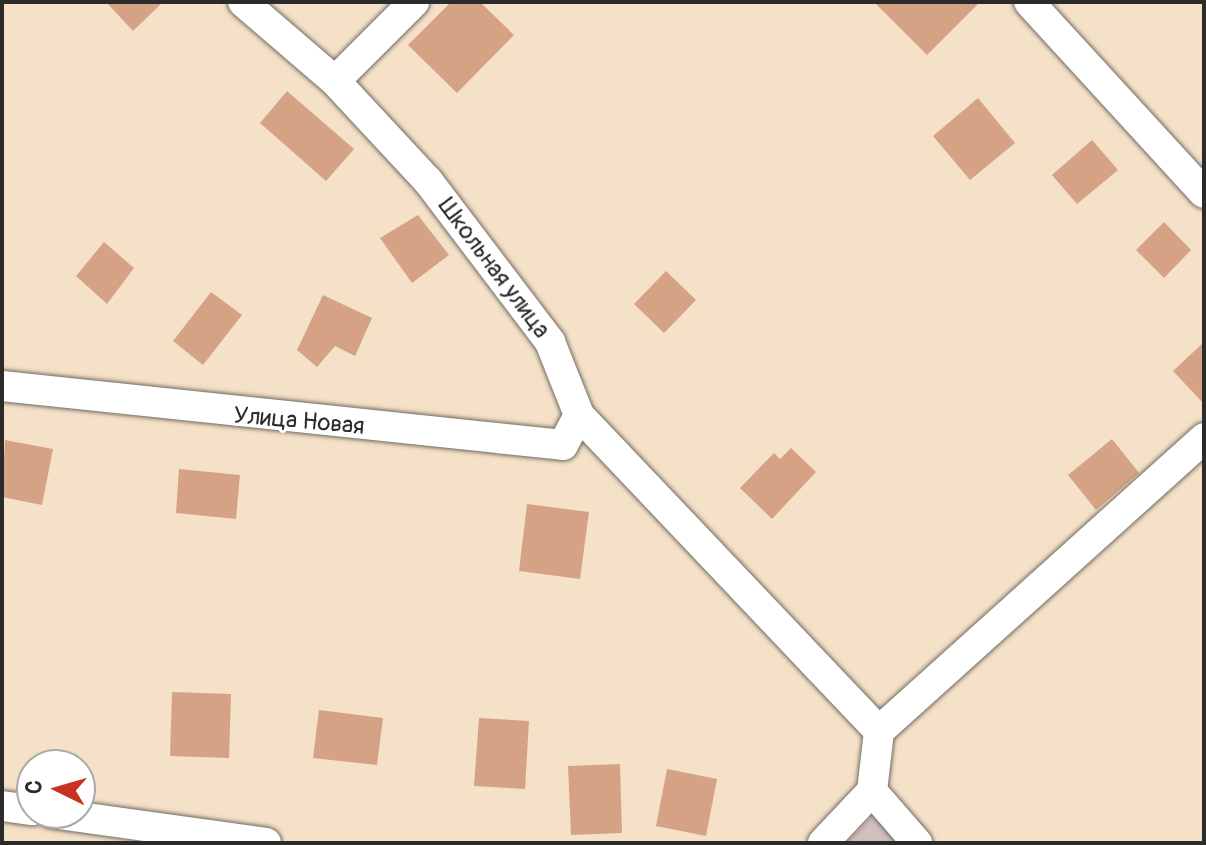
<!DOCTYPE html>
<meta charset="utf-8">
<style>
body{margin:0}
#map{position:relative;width:1206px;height:845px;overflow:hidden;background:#f5e1c8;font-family:Pangolin,sans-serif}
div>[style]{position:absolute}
.industrial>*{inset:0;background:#d2bfc0}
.building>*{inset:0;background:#d5a285}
.roads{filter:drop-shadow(0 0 2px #726b62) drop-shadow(0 0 2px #726b62)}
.minor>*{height:30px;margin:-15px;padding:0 15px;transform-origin:15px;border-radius:15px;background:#fff}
span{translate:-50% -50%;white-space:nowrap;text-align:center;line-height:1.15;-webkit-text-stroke:6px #fff;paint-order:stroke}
.street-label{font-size:24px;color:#2b2b2b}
.frame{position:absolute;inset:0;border:4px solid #2b2b2b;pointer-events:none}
.north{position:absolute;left:16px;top:749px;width:80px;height:80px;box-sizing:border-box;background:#fff;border:2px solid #aaa;border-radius:50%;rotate:275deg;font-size:22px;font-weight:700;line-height:32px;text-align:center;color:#2b2b2b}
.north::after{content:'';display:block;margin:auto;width:28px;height:36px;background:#c8321e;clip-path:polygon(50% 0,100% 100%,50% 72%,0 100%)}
</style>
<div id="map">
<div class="industrial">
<div style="clip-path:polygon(873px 816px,899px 843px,846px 843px)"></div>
</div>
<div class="building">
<div style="clip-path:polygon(106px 2px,163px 2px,133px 31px)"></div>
<div style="clip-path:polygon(451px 2px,480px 2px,514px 35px,457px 93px,408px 45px)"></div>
<div style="clip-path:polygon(874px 2px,980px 2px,927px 55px)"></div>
<div style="clip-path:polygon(287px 91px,354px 149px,326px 181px,260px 123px)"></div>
<div style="clip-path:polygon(978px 98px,1015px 143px,970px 180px,933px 136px)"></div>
<div style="clip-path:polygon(1092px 140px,1118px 170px,1077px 204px,1052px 175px)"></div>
<div style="clip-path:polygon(418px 215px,449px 255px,412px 283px,380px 238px)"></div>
<div style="clip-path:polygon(1164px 222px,1191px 250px,1164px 278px,1136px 250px)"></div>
<div style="clip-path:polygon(104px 242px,134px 268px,107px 304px,76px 276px)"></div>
<div style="clip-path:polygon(666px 271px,696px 300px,664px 333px,634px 304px)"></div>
<div style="clip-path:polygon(211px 292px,242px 315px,203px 365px,173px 341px)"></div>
<div style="clip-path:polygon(323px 295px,372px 318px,355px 356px,335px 346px,317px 367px,297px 350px)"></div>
<div style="clip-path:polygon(1204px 342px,1204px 404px,1173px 371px)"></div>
<div style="clip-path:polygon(1112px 439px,1139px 473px,1096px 510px,1068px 475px)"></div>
<div style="clip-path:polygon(5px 440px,53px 449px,42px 505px,2px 497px)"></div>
<div style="clip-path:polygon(791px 448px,816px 472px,772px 519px,740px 488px,774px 453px,780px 459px)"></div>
<div style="clip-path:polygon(179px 469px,240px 475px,236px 519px,176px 513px)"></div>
<div style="clip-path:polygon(527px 504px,589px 512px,580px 579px,519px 571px)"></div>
<div style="clip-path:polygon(172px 692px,231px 694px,229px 758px,170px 756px)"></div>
<div style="clip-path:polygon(319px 710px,383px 718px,377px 765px,313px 758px)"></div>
<div style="clip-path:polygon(479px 718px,529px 721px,525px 789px,474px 786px)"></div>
<div style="clip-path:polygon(620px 764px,622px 833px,571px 835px,568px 766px)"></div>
<div style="clip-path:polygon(667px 769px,717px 779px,706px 836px,656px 826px)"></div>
</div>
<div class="roads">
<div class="minor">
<div style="left:243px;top:2px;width:121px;rotate:40.7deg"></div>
<div style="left:335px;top:81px;width:137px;rotate:47.1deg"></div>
<div style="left:428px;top:181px;width:202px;rotate:52.8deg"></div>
<div style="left:550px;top:342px;width:79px;rotate:68.3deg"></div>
<div style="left:579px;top:415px;width:436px;rotate:46.5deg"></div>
<div style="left:1029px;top:2px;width:259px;rotate:47.5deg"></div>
<div style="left:335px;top:81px;width:112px;rotate:-45deg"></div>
<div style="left:2px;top:386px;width:564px;rotate:6deg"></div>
<div style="left:563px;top:445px;width:34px;rotate:-62deg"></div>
<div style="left:879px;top:731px;width:438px;rotate:-42deg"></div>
<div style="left:872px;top:791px;width:69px;rotate:49.1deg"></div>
<div style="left:2px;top:806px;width:30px;rotate:8deg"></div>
<div style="left:51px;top:813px;width:217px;rotate:7.9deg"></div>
<div style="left:823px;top:843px;width:71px;rotate:-46.7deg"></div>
<div style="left:872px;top:791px;width:60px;rotate:-83.3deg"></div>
</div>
</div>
<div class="street-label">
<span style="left:494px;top:268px;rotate:53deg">Школьная улица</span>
<span style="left:299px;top:421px;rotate:5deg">Улица Новая</span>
</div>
<div class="frame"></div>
<div class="north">С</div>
</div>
